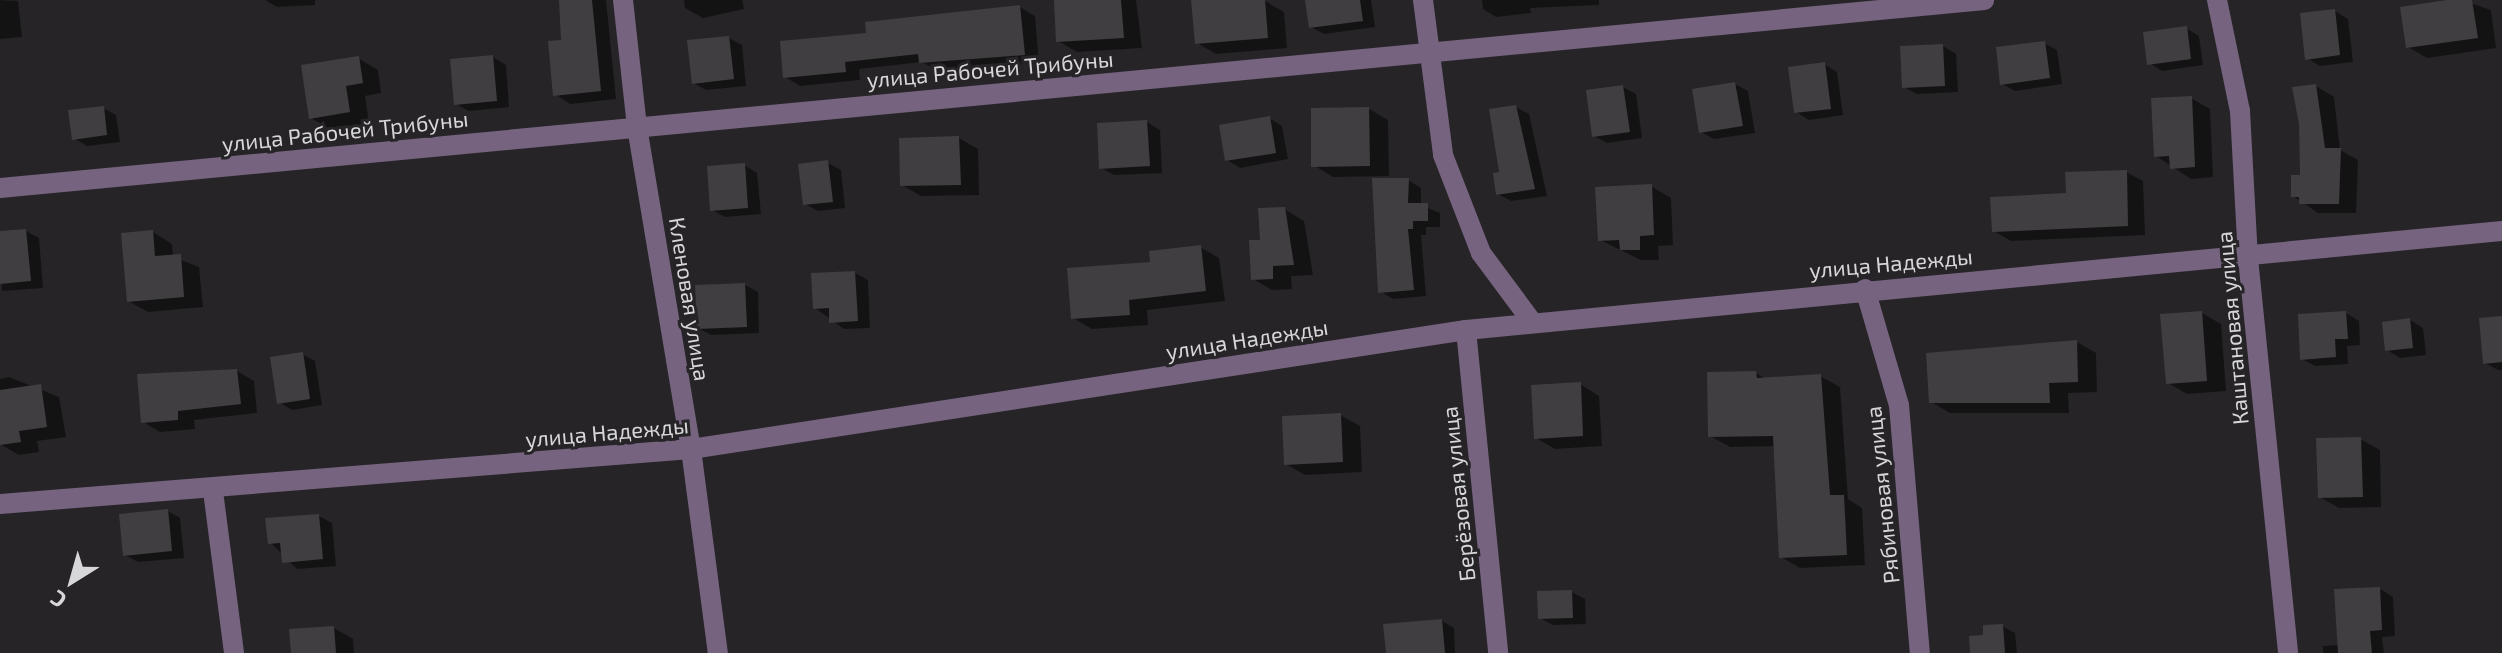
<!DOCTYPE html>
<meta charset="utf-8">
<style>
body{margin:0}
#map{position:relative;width:2502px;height:653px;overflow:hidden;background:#262427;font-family:"Exo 2",sans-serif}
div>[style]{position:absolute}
.shadow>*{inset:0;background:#0007}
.building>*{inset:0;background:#413e42}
.minor>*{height:20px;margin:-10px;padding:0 10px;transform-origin:10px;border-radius:10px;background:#76637f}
span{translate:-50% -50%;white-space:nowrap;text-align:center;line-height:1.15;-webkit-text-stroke:6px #262427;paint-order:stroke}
.street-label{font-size:22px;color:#d7d6d8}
.north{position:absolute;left:32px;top:541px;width:80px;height:80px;-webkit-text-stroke:6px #262427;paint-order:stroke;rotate:217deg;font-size:22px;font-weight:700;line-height:32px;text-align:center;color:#d7d6d8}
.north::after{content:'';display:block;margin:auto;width:28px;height:36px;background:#d7d6d8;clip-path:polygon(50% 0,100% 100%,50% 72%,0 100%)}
</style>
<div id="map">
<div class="shadow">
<div style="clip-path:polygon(0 0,18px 1px,22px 37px,0 39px)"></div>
<div style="clip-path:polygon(265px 0,315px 0,315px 5px,277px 7px)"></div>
<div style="clip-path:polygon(561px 0,606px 0,616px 99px,570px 104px,555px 94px,563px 42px)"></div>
<div style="clip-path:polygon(684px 0,742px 0,744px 9px,703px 18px,685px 8px)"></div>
<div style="clip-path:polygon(1056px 0,1136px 0,1142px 48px,1077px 52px,1058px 41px)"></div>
<div style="clip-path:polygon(1209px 0,1265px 1px,1284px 12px,1287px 48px,1216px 54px,1197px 43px)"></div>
<div style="clip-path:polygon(1307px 0,1371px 0,1375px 27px,1324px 34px,1311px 27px)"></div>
<div style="clip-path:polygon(1482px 0,1599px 0,1599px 5px,1530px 8px,1531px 13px,1496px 17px,1483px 9px)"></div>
<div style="clip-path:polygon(2461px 0,2491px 10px,2496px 48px,2427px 58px,2408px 47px)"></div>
<div style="clip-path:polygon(1020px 7px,1035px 16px,1039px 63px,936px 70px,922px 62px,859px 69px,860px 80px,800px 86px,785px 77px,868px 35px)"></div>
<div style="clip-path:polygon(2335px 11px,2348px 19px,2353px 62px,2320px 66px,2307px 58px)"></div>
<div style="clip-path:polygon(2186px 28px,2199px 36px,2203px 65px,2162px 71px,2149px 63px)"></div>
<div style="clip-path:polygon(729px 38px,742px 45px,746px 86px,706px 90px,693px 83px)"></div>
<div style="clip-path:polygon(2044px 43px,2057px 50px,2062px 84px,2015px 91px,2002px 84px)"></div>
<div style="clip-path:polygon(1943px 46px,1956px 54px,1958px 92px,1917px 94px,1904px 87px)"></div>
<div style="clip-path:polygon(493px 57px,506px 65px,509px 107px,469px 111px,456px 104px)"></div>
<div style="clip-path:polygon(358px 58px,378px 70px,381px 93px,365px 96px,369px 123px,330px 129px,311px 118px)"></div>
<div style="clip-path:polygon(1824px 64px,1837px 72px,1843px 115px,1809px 120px,1796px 112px)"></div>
<div style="clip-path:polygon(1735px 84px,1748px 91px,1755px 133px,1714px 139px,1701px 132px)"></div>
<div style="clip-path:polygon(2316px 86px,2334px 97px,2340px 150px,2358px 160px,2356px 213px,2318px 213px,2293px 196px,2302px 177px)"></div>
<div style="clip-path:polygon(1623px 87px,1636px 94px,1642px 138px,1607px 143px,1594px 136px)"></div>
<div style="clip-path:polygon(2191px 98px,2210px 109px,2213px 177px,2191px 179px,2156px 156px)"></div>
<div style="clip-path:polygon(1516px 107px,1529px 114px,1547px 196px,1511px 201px,1498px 194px)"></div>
<div style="clip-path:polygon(103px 108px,116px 115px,120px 142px,87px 146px,74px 138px)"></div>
<div style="clip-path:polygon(1369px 109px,1388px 120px,1389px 176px,1333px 177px,1313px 165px)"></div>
<div style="clip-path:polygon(1269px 118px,1282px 126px,1288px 159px,1240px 168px,1227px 160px)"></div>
<div style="clip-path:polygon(1147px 122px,1160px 130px,1162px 173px,1114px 175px,1101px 168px)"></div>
<div style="clip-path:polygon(959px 138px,978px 149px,979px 195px,921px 196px,902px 185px)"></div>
<div style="clip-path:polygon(828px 163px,841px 170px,845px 208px,818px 211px,805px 204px)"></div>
<div style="clip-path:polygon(744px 165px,757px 173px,761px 214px,725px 217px,712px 210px)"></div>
<div style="clip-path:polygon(2126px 172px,2143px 181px,2145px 235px,2011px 241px,1994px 231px)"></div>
<div style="clip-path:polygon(1408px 180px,1421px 188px,1421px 205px,1440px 213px,1440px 227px,1426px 227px,1426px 235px,1421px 235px,1426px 296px,1393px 299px,1380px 291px)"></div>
<div style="clip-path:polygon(1651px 186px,1671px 198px,1673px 245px,1658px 246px,1659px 260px,1641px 260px,1600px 240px)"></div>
<div style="clip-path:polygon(1284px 209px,1304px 221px,1313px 275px,1291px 276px,1292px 289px,1272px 290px,1253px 279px,1262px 242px)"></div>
<div style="clip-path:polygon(26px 231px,39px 238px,43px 288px,2px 291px,0 235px)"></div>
<div style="clip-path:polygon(153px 232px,172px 244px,173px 257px,199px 267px,203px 307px,148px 312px,128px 301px)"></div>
<div style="clip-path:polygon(1200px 247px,1219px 258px,1225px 301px,1147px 310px,1148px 325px,1092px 329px,1073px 318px,1152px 264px)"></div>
<div style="clip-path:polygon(855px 273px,868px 280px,870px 328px,844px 329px,815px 308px)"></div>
<div style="clip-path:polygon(745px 285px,758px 292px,759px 333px,711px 335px,698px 328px)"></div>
<div style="clip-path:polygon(2202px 313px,2221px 324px,2226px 391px,2187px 394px,2168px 383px)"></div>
<div style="clip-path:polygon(2346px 313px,2359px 321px,2360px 345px,2347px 346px,2348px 364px,2315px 366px,2302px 359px)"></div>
<div style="clip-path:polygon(2502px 318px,2502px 370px,2498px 370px,2485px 363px)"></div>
<div style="clip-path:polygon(2410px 320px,2423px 328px,2426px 355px,2400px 358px,2387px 350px)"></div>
<div style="clip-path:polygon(2077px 342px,2096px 353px,2097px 392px,2068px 393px,2069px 413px,1950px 413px,1931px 402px)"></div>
<div style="clip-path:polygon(302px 354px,315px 361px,322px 405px,292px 410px,279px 402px)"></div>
<div style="clip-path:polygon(237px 371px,254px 381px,257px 413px,194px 420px,195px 429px,160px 432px,143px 422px)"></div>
<div style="clip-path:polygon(1756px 373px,1767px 380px,1820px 376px,1840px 387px,1848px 499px,1862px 508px,1865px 565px,1800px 568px,1781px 557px,1776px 446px,1730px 447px,1710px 436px)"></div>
<div style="clip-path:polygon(9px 377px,59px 397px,66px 437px,37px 441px,39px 452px,19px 455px,0 444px,0 379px)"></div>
<div style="clip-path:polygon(1580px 384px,1599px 396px,1602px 446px,1555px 449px,1536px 438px)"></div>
<div style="clip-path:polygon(1340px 415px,1360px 426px,1362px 472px,1305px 475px,1286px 464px)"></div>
<div style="clip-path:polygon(2360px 439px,2380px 450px,2381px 507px,2339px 508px,2320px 497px)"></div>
<div style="clip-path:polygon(168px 511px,180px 518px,184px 558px,138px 562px,125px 555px)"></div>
<div style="clip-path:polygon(319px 516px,332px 523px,336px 566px,297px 569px,270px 542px)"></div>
<div style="clip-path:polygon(2380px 589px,2393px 597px,2395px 636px,2382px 637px,2384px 653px,2323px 653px,2323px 646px,2339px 645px)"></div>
<div style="clip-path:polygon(1572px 592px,1585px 599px,1586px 624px,1553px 625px,1540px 618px)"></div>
<div style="clip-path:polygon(1442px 621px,1454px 628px,1455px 653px,1391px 653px)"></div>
<div style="clip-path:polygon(2002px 626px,2015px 633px,2017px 653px,1972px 653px)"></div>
<div style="clip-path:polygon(334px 628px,353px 639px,354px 653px,293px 653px)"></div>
</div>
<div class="building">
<div style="clip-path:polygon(559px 0,592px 0,601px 91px,553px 96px,548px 41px,561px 40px)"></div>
<div style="clip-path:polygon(1054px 0,1121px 0,1124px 38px,1056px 42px)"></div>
<div style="clip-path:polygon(1191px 0,1265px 0,1268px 38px,1195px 44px)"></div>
<div style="clip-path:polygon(1305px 0,1360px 0,1363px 21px,1309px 28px)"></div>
<div style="clip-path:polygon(2447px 0,2472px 0,2478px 38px,2406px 48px,2400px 7px)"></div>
<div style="clip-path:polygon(1020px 5px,1025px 55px,919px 63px,918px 54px,845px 62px,846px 72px,783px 78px,780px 41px,866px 33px,865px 22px)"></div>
<div style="clip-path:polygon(2335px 9px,2340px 55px,2305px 60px,2300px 13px)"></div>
<div style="clip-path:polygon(2187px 26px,2191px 59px,2147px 65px,2143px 32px)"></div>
<div style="clip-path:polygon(729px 36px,734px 79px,692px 84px,687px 40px)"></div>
<div style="clip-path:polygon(2045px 41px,2050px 78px,2000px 85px,1996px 47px)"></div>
<div style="clip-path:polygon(1943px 44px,1945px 86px,1902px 88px,1900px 46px)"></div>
<div style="clip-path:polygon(493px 55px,497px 101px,454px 105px,450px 59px)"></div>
<div style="clip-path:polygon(359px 56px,363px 83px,346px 86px,350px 112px,309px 119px,301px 65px)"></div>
<div style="clip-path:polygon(1825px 62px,1831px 109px,1794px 113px,1788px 67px)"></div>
<div style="clip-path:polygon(1735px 82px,1743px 126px,1699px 133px,1692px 89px)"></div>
<div style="clip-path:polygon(2316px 84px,2325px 148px,2341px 148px,2339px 204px,2299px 204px,2299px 197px,2291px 197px,2291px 175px,2300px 175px,2299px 124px,2292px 87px)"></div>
<div style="clip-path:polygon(1623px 85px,1630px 132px,1592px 137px,1586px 90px)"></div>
<div style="clip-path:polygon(2192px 96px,2195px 167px,2170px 169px,2169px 156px,2154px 157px,2151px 98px)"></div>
<div style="clip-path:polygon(1516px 105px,1535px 189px,1496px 195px,1493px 173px,1499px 172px,1489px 109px)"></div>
<div style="clip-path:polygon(104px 106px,107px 135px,72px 140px,68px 110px)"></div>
<div style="clip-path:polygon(1369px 107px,1370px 166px,1311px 167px,1311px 108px)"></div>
<div style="clip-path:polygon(1270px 116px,1276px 153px,1225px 161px,1219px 125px)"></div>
<div style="clip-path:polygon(1147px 120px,1150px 166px,1099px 169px,1097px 123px)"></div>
<div style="clip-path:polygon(959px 136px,961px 185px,900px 186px,899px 138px)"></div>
<div style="clip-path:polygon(828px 160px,833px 202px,803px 205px,798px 164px)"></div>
<div style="clip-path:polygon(745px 163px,748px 208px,710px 211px,707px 166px)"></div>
<div style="clip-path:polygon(2127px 170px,2128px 226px,1992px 232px,1990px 197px,2066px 193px,2065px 172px)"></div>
<div style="clip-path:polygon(1372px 178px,1409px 178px,1408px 203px,1428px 203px,1428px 221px,1413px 221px,1413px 229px,1408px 229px,1414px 290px,1378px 293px)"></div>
<div style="clip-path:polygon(1652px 184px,1654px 235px,1640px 236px,1640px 250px,1620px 250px,1619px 240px,1598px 241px,1595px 187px)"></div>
<div style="clip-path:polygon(1285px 207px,1294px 265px,1273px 266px,1273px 279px,1251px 280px,1249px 240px,1260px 240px,1258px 208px)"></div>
<div style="clip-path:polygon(26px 229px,31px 281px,0 284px,0 231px)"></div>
<div style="clip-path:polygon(153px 230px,155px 256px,181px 254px,184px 297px,127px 302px,121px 233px)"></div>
<div style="clip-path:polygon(1201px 245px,1206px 291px,1129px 300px,1130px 315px,1071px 319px,1067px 268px,1150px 262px,1149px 251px)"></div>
<div style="clip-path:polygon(855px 271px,858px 321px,829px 323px,829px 308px,813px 309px,811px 273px)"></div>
<div style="clip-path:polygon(745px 283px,747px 327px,697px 329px,695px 285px)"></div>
<div style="clip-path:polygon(2202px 311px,2207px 381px,2166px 384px,2160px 314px)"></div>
<div style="clip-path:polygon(2346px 311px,2348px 339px,2335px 339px,2336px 357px,2300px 360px,2298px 314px)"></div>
<div style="clip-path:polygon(2502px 316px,2502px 362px,2483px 364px,2479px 318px)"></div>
<div style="clip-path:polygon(2410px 318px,2413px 348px,2385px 351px,2382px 322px)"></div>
<div style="clip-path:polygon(2077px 340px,2078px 382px,2049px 383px,2050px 403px,1929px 403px,1926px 353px)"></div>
<div style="clip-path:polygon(303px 352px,310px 399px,277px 404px,270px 357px)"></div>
<div style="clip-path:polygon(237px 369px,241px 404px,178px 411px,178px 420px,141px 423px,137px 374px)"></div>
<div style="clip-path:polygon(1756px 371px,1757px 378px,1821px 374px,1830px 495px,1844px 495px,1847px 555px,1779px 558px,1773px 436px,1708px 437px,1707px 372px)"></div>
<div style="clip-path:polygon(1581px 382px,1583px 436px,1534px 439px,1531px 385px)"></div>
<div style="clip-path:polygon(41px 384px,47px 427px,19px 431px,21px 442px,0 445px,0 390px)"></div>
<div style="clip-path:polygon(1341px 413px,1343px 462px,1284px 465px,1282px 416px)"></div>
<div style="clip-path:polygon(2361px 437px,2363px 497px,2318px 498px,2316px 438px)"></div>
<div style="clip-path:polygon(168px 509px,172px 551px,123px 556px,119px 514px)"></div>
<div style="clip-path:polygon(319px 514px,323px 559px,282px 563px,280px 543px,268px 544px,265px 518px)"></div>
<div style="clip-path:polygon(2380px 587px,2382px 630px,2370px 631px,2372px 653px,2338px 653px,2334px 589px)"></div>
<div style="clip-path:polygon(1572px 590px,1573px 618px,1538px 619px,1537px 591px)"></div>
<div style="clip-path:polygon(1442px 619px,1445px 653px,1386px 653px,1383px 624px)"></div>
<div style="clip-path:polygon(2003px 624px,2005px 653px,1970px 653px,1969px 636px,1983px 635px,1983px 625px)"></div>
<div style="clip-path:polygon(334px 626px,336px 653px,291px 653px,289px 629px)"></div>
</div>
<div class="minor">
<div style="left:623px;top:0;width:128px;rotate:83.7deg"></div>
<div style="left:637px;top:127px;width:326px;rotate:80.5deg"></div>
<div style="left:691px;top:449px;width:206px;rotate:82.5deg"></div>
<div style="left:1423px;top:0;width:156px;rotate:82.6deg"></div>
<div style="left:1443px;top:155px;width:105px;rotate:68.8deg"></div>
<div style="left:1481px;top:253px;width:87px;rotate:53.4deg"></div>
<div style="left:2217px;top:0;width:113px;rotate:78.3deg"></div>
<div style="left:2240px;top:111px;width:147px;rotate:86.9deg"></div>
<div style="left:2248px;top:258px;width:397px;rotate:84.2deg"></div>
<div style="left:0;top:188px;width:1993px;rotate:-5.41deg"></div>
<div style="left:1865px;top:289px;width:121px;rotate:73.7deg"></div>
<div style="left:1899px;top:405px;width:249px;rotate:85.2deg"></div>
<div style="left:1466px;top:330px;width:325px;rotate:84.3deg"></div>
<div style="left:213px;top:491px;width:163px;rotate:82.6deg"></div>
<div style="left:0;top:504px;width:693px;rotate:-4.55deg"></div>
<div style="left:691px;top:449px;width:784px;rotate:-8.73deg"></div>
<div style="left:1466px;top:330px;width:1041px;rotate:-5.46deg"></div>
</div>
<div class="street-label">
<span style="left:990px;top:69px;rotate:-5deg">улица Рабочей Трибуны</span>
<span style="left:345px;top:131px;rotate:-6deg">улица Рабочей Трибуны</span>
<span style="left:1891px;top:263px;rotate:-5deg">улица Надежды</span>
<span style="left:690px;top:299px;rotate:81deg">Кленовая улица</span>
<span style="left:2232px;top:328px;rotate:-95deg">Каштановая улица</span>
<span style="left:1247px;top:339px;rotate:-9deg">улица Надежды</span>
<span style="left:607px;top:432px;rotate:-5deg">улица Надежды</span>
<span style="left:1458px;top:494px;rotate:-96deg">Берёзовая улица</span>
<span style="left:1882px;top:495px;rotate:-96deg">Рябиновая улица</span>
</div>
<div class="north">С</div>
</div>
